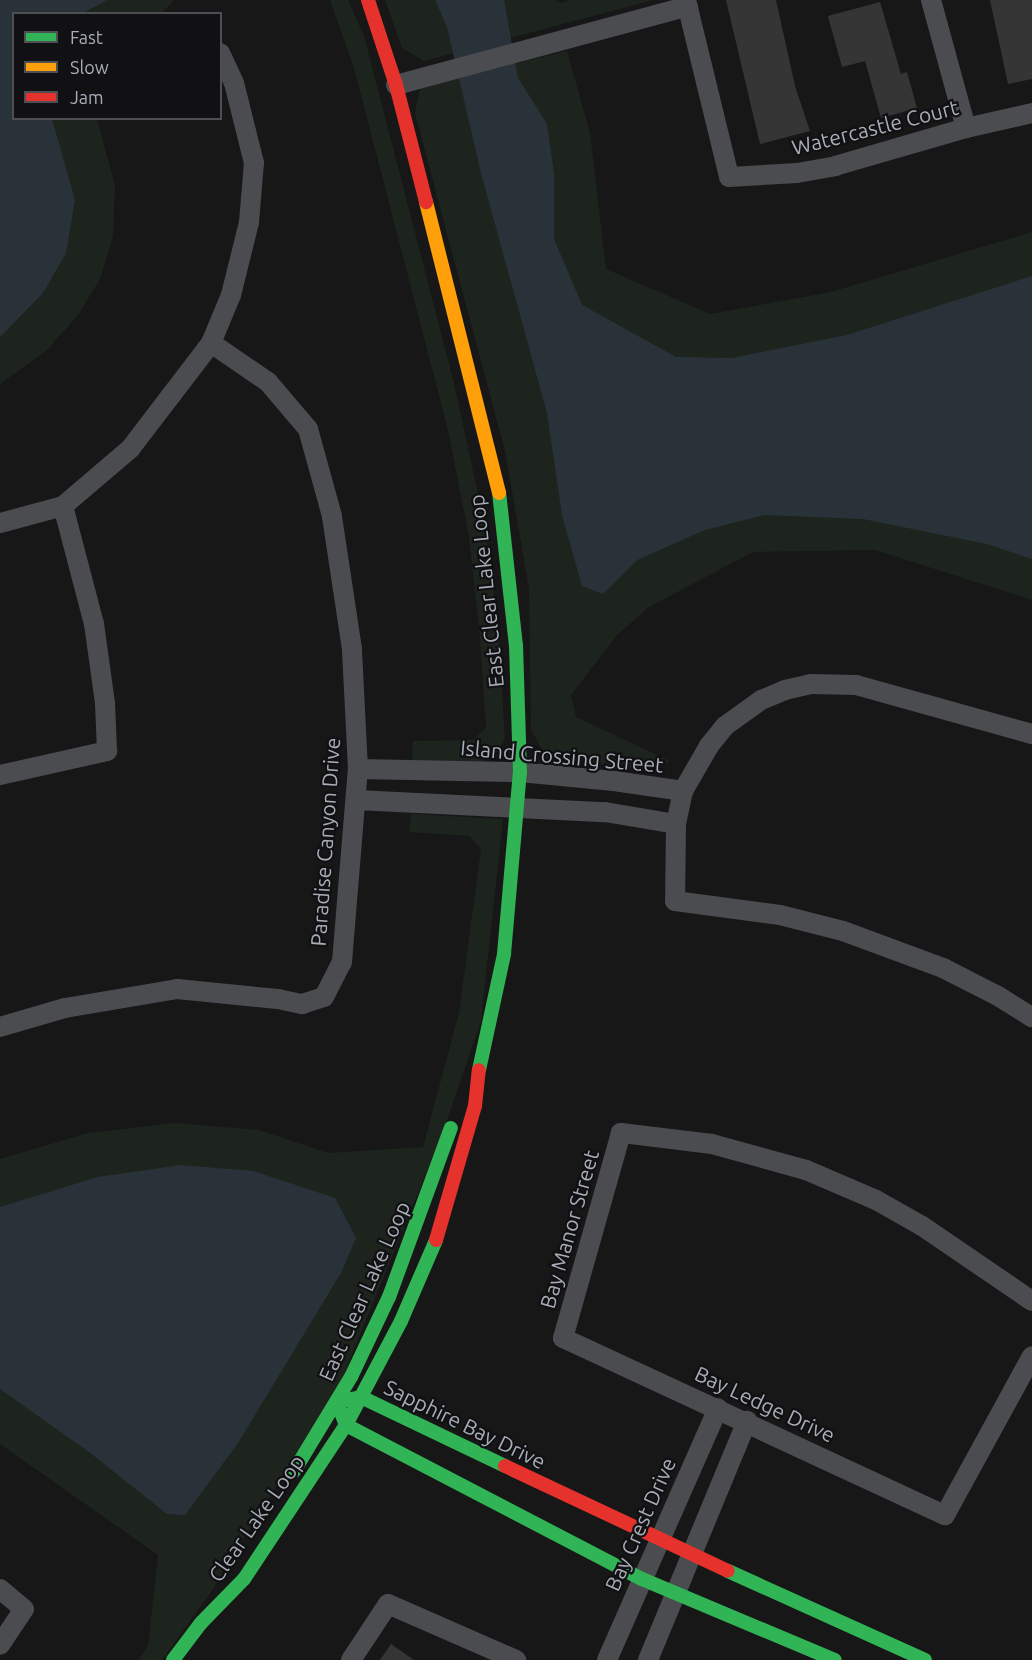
<!DOCTYPE html>
<style>
body{margin:0}
#map{position:relative;width:1032px;height:1660px;overflow:hidden;background:#171717;font-family:Ubuntu,sans-serif}
div>[style]{position:absolute}
.green>*{inset:0;background:#1d241e}
.water>*{inset:0;background:#2a3239}
.building>*{inset:0;background:#353536}
.street>*{height:20px;margin:-10px;padding:0 10px;transform-origin:10px;border-radius:10px;background:#4b4c50}
.fast>*{height:14px;margin:-7px;padding:0 7px;transform-origin:7px;border-radius:7px;background:#30b455}
.slow>*{height:14px;margin:-7px;padding:0 7px;transform-origin:7px;border-radius:7px;background:#ff9f0a}
.jam>*{height:14px;margin:-7px;padding:0 7px;transform-origin:7px;border-radius:7px;background:#e5322d}
span{translate:-50% -50%;white-space:nowrap;text-align:center;line-height:1.15;-webkit-text-stroke:4.5px #111113;paint-order:stroke}
.street-label{font-size:21px;color:#a8adb8}
.legend{position:absolute;left:12px;top:12px;width:210px;height:108px;box-sizing:border-box;background:#111113;border:2px solid #4d4f55;margin:0;padding:8px 10px;list-style:none;font-size:18px;color:#a8adb8}
.legend li{display:flex;align-items:center;gap:12px;height:30px}
.legend b{width:30px;border:2px solid #4d4f55}
</style>
<div id="map">
<div class="green">
<div style="clip-path:polygon(0 0,174px 0,162px 13px,14px 14px,14px 118px,97px 119px,115px 185px,113px 237px,100px 279px,78px 315px,46px 351px,0 384px)"></div>
<div style="clip-path:polygon(330px 0,348px 0,364px 36px,454px 383px,486px 531px,498px 630px,505px 739px,495px 755px,480px 763px,412px 761px,413px 741px,473px 740px,486px 728px,480px 638px,469px 537px,448px 430px,354px 68px)"></div>
<div style="clip-path:polygon(385px 0,556px 0,562px 3px,571px 0,653px 0,424px 61px,402px 48px)"></div>
<div style="clip-path:polygon(567px 51px,590px 133px,606px 269px,710px 314px,831px 292px,1032px 232px,1032px 600px,875px 550px,753px 552px,649px 607px,617px 635px,571px 695px,576px 717px,670px 761px,649px 770px,547px 758px,531px 730px,529px 589px,505px 451px,415px 113px,420px 87px)"></div>
<div style="clip-path:polygon(411px 814px,503px 819px,481px 1021px,444px 1129px,342px 1379px,211px 1592px,162px 1660px,138px 1660px,148px 1646px,158px 1555px,0 1444px,0 1159px,88px 1133px,175px 1123px,259px 1130px,328px 1153px,423px 1147px,459px 1013px,481px 849px,469px 836px,409px 832px)"></div>
</div>
<div class="water">
<div style="clip-path:polygon(0 0,107px 0,83px 13px,14px 14px,14px 118px,52px 119px,75px 200px,66px 253px,43px 293px,0 337px)"></div>
<div style="clip-path:polygon(435px 0,504px 0,518px 78px,547px 124px,554px 174px,554px 239px,582px 305px,676px 357px,732px 358px,847px 335px,1032px 276px,1032px 559px,987px 544px,863px 519px,764px 515px,705px 530px,637px 560px,603px 594px,582px 586px,562px 515px,547px 413px,481px 173px,447px 27px)"></div>
<div style="clip-path:polygon(181px 1165px,253px 1171px,335px 1198px,356px 1238px,341px 1273px,238px 1443px,185px 1515px,167px 1514px,89px 1452px,0 1389px,0 1207px,98px 1177px)"></div>
</div>
<div class="building">
<div style="clip-path:polygon(726px 0,776px 0,795px 86px,810px 131px,760px 144px)"></div>
<div style="clip-path:polygon(990px 0,1032px 0,1032px 79px,1008px 84px)"></div>
<div style="clip-path:polygon(880px 2px,901px 74px,907px 72px,917px 108px,881px 118px,865px 61px,842px 67px,828px 16px)"></div>
<div style="clip-path:polygon(391px 1644px,414px 1660px,380px 1660px)"></div>
</div>
<div class="street">
<div style="left:686px;top:0;width:182px;rotate:76.3deg"></div>
<div style="left:729px;top:177px;width:68px;rotate:-3.4deg"></div>
<div style="left:797px;top:173px;width:39px;rotate:-10deg"></div>
<div style="left:835px;top:166px;width:136px;rotate:-16.2deg"></div>
<div style="left:966px;top:128px;width:68px;rotate:-12.8deg"></div>
<div style="left:931px;top:0;width:133px;rotate:74.7deg"></div>
<div style="left:396px;top:85px;width:302px;rotate:-15.1deg"></div>
<div style="left:0;top:523px;width:65px;rotate:-15.1deg"></div>
<div style="left:63px;top:506px;width:88px;rotate:-40.4deg"></div>
<div style="left:130px;top:449px;width:133px;rotate:-52.6deg"></div>
<div style="left:211px;top:343px;width:52px;rotate:-67.4deg"></div>
<div style="left:231px;top:295px;width:75px;rotate:-76.1deg"></div>
<div style="left:249px;top:222px;width:59px;rotate:-85.2deg"></div>
<div style="left:254px;top:163px;width:82px;rotate:-104deg"></div>
<div style="left:234px;top:83px;width:33px;rotate:-115deg"></div>
<div style="left:1032px;top:734px;width:183px;rotate:-164.4deg"></div>
<div style="left:856px;top:685px;width:45px;rotate:-178.7deg"></div>
<div style="left:811px;top:684px;width:27px;rotate:167deg"></div>
<div style="left:785px;top:690px;width:26px;rotate:157deg"></div>
<div style="left:761px;top:700px;width:44px;rotate:144.2deg"></div>
<div style="left:725px;top:726px;width:26px;rotate:129deg"></div>
<div style="left:709px;top:746px;width:52px;rotate:120deg"></div>
<div style="left:683px;top:791px;width:34px;rotate:102deg"></div>
<div style="left:676px;top:824px;width:77px;rotate:90.7deg"></div>
<div style="left:675px;top:901px;width:106px;rotate:7.6deg"></div>
<div style="left:780px;top:915px;width:65px;rotate:14.3deg"></div>
<div style="left:843px;top:931px;width:107px;rotate:20.3deg"></div>
<div style="left:943px;top:968px;width:62px;rotate:27deg"></div>
<div style="left:998px;top:996px;width:40px;rotate:32deg"></div>
<div style="left:358px;top:769px;width:162px;rotate:1.1deg"></div>
<div style="left:520px;top:772px;width:94px;rotate:5.5deg"></div>
<div style="left:614px;top:781px;width:70px;rotate:8.2deg"></div>
<div style="left:0;top:775px;width:110px;rotate:-12.6deg"></div>
<div style="left:107px;top:751px;width:48px;rotate:-92.4deg"></div>
<div style="left:105px;top:703px;width:80px;rotate:-97.9deg"></div>
<div style="left:94px;top:624px;width:122px;rotate:-104.7deg"></div>
<div style="left:356px;top:800px;width:249px;rotate:2.8deg"></div>
<div style="left:605px;top:812px;width:72px;rotate:9.6deg"></div>
<div style="left:0;top:1027px;width:68px;rotate:-16.3deg"></div>
<div style="left:65px;top:1008px;width:114px;rotate:-9.6deg"></div>
<div style="left:177px;top:989px;width:101px;rotate:5.7deg"></div>
<div style="left:278px;top:999px;width:25px;rotate:12deg"></div>
<div style="left:302px;top:1004px;width:23px;rotate:-18deg"></div>
<div style="left:324px;top:997px;width:39px;rotate:-63deg"></div>
<div style="left:342px;top:962px;width:194px;rotate:-85.3deg"></div>
<div style="left:358px;top:769px;width:120px;rotate:-92.9deg"></div>
<div style="left:352px;top:649px;width:134px;rotate:-98.6deg"></div>
<div style="left:332px;top:516px;width:90px;rotate:-105.4deg"></div>
<div style="left:308px;top:429px;width:62px;rotate:-130.4deg"></div>
<div style="left:268px;top:382px;width:69px;rotate:-145.6deg"></div>
<div style="left:1032px;top:1301px;width:133px;rotate:-145.7deg"></div>
<div style="left:922px;top:1226px;width:53px;rotate:-150.5deg"></div>
<div style="left:876px;top:1200px;width:76px;rotate:-156.8deg"></div>
<div style="left:806px;top:1170px;width:98px;rotate:-164.5deg"></div>
<div style="left:712px;top:1144px;width:92px;rotate:-173.1deg"></div>
<div style="left:621px;top:1133px;width:213px;rotate:105.8deg"></div>
<div style="left:563px;top:1338px;width:421px;rotate:24.9deg"></div>
<div style="left:945px;top:1515px;width:181px;rotate:-61.3deg"></div>
<div style="left:0;top:1589px;width:31px;rotate:40deg"></div>
<div style="left:24px;top:1609px;width:43px;rotate:123.7deg"></div>
<div style="left:351px;top:1660px;width:67px;rotate:-56.5deg"></div>
<div style="left:388px;top:1604px;width:140px;rotate:23.6deg"></div>
<div style="left:607px;top:1660px;width:275px;rotate:-66.2deg"></div>
<div style="left:648px;top:1660px;width:259px;rotate:-67.5deg"></div>
</div>
<div class="fast">
<div style="left:479px;top:1070px;width:119px;rotate:-77.8deg"></div>
<div style="left:504px;top:954px;width:183px;rotate:-85deg"></div>
<div style="left:520px;top:772px;width:126px;rotate:-91.8deg"></div>
<div style="left:516px;top:646px;width:154px;rotate:-96.3deg"></div>
<div style="left:505px;top:1466px;width:160px;rotate:-154.4deg"></div>
<div style="left:361px;top:1397px;width:25px;rotate:168deg"></div>
<div style="left:337px;top:1402px;width:25px;rotate:69deg"></div>
<div style="left:346px;top:1425px;width:334px;rotate:27.5deg"></div>
<div style="left:642px;top:1579px;width:209px;rotate:22.8deg"></div>
<div style="left:294px;top:1471px;width:110px;rotate:-58.8deg"></div>
<div style="left:351px;top:1377px;width:89px;rotate:-64.6deg"></div>
<div style="left:389px;top:1297px;width:180px;rotate:-69.9deg"></div>
<div style="left:728px;top:1571px;width:216px;rotate:24.3deg"></div>
<div style="left:173px;top:1660px;width:46px;rotate:-52.9deg"></div>
<div style="left:201px;top:1623px;width:62px;rotate:-45.7deg"></div>
<div style="left:244px;top:1579px;width:185px;rotate:-56.5deg"></div>
<div style="left:346px;top:1425px;width:118px;rotate:-62.1deg"></div>
<div style="left:401px;top:1321px;width:88px;rotate:-66.6deg"></div>
</div>
<div class="slow">
<div style="left:426px;top:202px;width:300px;rotate:75.9deg"></div>
</div>
<div class="jam">
<div style="left:368px;top:0;width:89px;rotate:71.8deg"></div>
<div style="left:396px;top:85px;width:121px;rotate:75.6deg"></div>
<div style="left:436px;top:1240px;width:140px;rotate:-73.8deg"></div>
<div style="left:475px;top:1106px;width:36px;rotate:-84deg"></div>
<div style="left:505px;top:1466px;width:246px;rotate:25.2deg"></div>
</div>
<div class="street-label">
<span style="left:875px;top:127px;rotate:-14deg">Watercastle Court</span>
<span style="left:486px;top:591px;rotate:-96deg">East Clear Lake Loop</span>
<span style="left:562px;top:756px;rotate:5deg">Island Crossing Street</span>
<span style="left:325px;top:842px;rotate:-86deg">Paradise Canyon Drive</span>
<span style="left:569px;top:1229px;rotate:-74deg">Bay Manor Street</span>
<span style="left:364px;top:1291px;rotate:-66deg">East Clear Lake Loop</span>
<span style="left:765px;top:1404px;rotate:25deg">Bay Ledge Drive</span>
<span style="left:465px;top:1424px;rotate:26deg">Sapphire Bay Drive</span>
<span style="left:256px;top:1518px;rotate:-55deg">Clear Lake Loop</span>
<span style="left:640px;top:1524px;rotate:-66deg">Bay Crest Drive</span>
</div>
<ul class="legend">
<li><b style="height:8px;background:#30b455"></b>Fast</li>
<li><b style="height:8px;background:#ff9f0a"></b>Slow</li>
<li><b style="height:8px;background:#e5322d"></b>Jam</li>
</ul>
</div>
